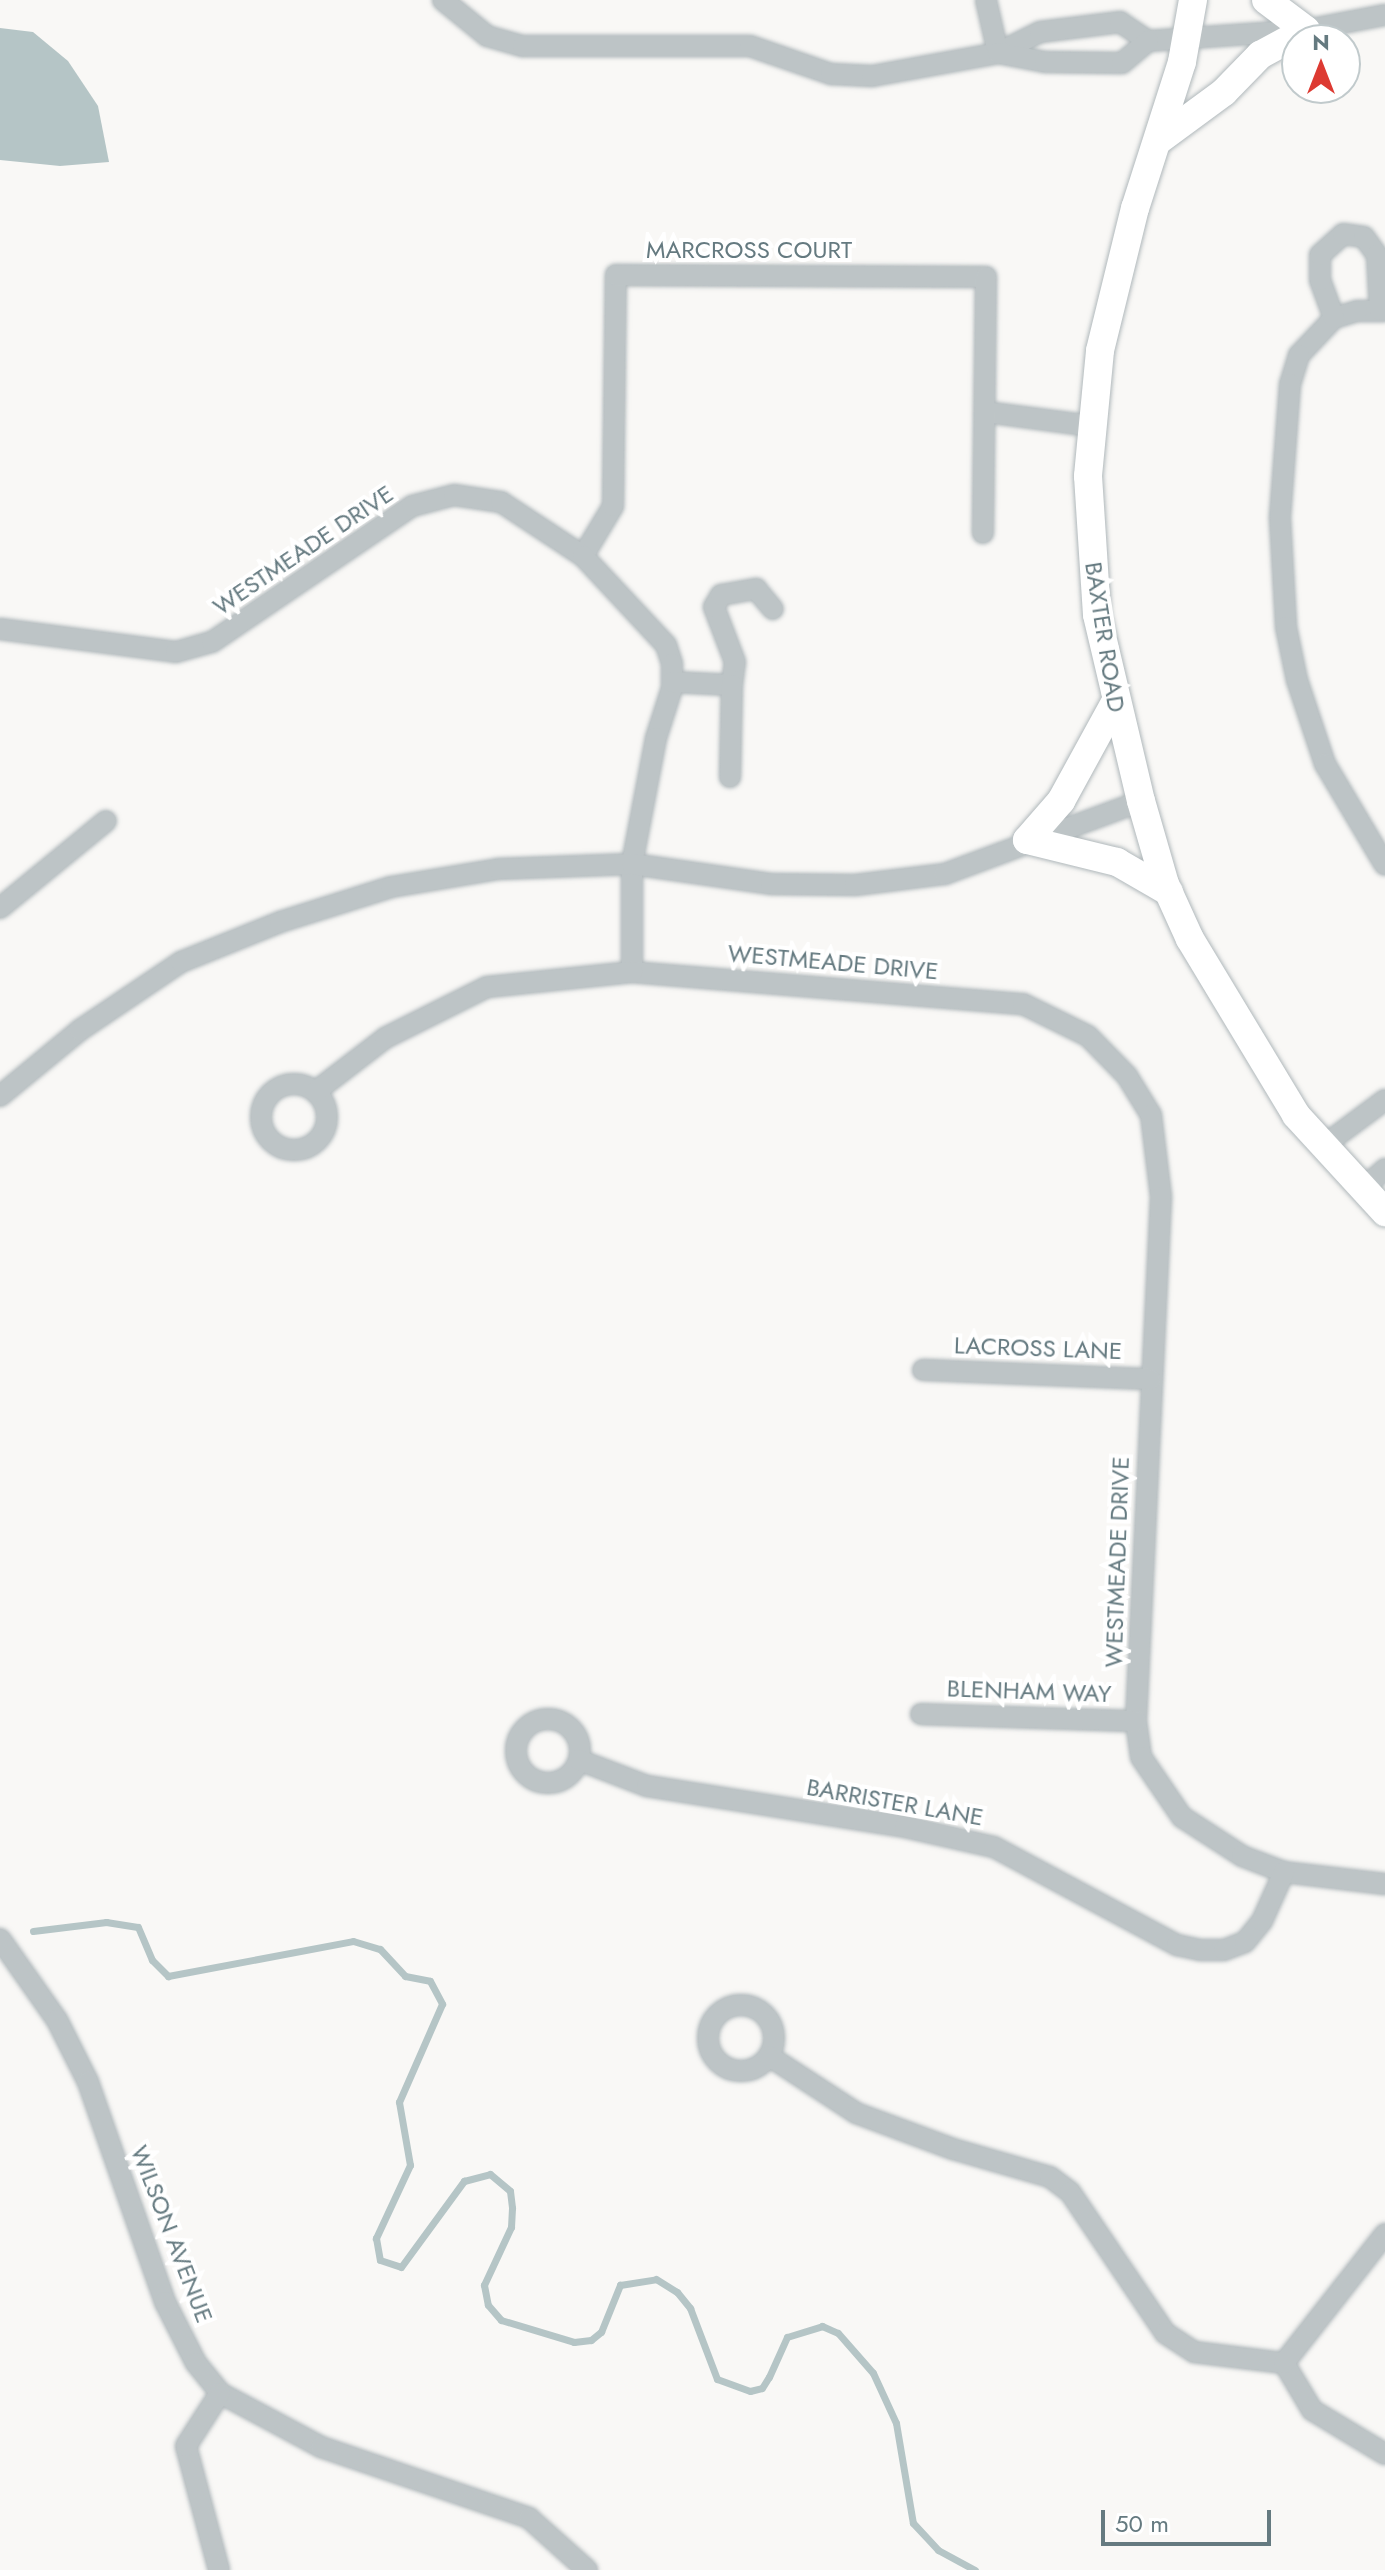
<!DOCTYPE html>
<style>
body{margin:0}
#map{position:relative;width:1385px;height:2570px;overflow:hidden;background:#f9f8f6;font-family:Jost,sans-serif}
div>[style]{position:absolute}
.water>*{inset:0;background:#b5c5c6}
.stream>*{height:7px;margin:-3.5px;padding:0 3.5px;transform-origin:3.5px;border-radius:3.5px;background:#b5c5c6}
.roads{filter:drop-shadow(0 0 2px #b0b8bb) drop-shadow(0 0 2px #b0b8bb)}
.street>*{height:20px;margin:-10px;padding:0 10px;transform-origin:10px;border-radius:10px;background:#bdc4c6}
.street>.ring{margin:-10px;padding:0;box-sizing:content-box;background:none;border:20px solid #bdc4c6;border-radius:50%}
.secondary>*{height:28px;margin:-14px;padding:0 14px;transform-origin:14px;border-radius:14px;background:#fff}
span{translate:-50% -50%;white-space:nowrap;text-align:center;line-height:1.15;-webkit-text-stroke:8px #fff;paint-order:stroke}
.street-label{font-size:24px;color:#657a80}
.north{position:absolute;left:1281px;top:24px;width:80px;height:80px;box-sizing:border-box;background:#fff;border:2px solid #c1cacc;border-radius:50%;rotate:0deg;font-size:22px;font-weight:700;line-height:32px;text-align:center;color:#657a80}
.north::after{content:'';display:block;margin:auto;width:28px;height:36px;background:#dd3a32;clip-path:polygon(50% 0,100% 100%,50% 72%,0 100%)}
.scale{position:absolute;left:1101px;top:2510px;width:170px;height:36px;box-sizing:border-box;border:4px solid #657a80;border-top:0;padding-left:10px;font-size:24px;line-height:28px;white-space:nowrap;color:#657a80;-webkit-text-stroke:6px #fff;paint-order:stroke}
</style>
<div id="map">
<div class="water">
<div style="clip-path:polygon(0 28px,33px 32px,68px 61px,98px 106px,109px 162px,60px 166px,0 160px)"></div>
</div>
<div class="stream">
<div style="left:33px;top:1931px;width:74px;rotate:-7deg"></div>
<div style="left:106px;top:1922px;width:32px;rotate:9deg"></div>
<div style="left:138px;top:1927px;width:36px;rotate:67deg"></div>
<div style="left:152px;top:1960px;width:23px;rotate:45deg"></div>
<div style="left:168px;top:1976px;width:188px;rotate:-10.7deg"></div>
<div style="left:353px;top:1941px;width:28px;rotate:17deg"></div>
<div style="left:380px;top:1949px;width:37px;rotate:47deg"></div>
<div style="left:405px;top:1976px;width:25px;rotate:11deg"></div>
<div style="left:430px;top:1981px;width:26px;rotate:62deg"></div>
<div style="left:442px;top:2004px;width:107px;rotate:113.7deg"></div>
<div style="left:399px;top:2102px;width:64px;rotate:80.1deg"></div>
<div style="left:410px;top:2165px;width:81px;rotate:115deg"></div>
<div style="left:376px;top:2238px;width:22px;rotate:80deg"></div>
<div style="left:380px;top:2260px;width:22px;rotate:18deg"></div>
<div style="left:401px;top:2267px;width:107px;rotate:-53.8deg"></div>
<div style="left:464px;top:2181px;width:27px;rotate:-15deg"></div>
<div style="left:490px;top:2174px;width:26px;rotate:40deg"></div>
<div style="left:510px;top:2191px;width:17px;rotate:83deg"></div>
<div style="left:512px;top:2208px;width:19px;rotate:93deg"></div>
<div style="left:511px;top:2227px;width:64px;rotate:115deg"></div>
<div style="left:484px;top:2285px;width:20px;rotate:79deg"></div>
<div style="left:488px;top:2305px;width:20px;rotate:49deg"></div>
<div style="left:501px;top:2320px;width:76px;rotate:16.8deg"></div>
<div style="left:574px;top:2342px;width:17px;rotate:-7deg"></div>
<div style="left:591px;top:2340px;width:13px;rotate:-39deg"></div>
<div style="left:601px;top:2332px;width:51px;rotate:-68deg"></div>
<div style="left:620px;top:2285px;width:36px;rotate:-9deg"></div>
<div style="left:656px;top:2279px;width:25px;rotate:32deg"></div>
<div style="left:677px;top:2292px;width:21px;rotate:51deg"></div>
<div style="left:690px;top:2308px;width:76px;rotate:69.2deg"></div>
<div style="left:717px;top:2379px;width:35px;rotate:20deg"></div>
<div style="left:750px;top:2391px;width:12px;rotate:-14deg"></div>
<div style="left:762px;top:2388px;width:13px;rotate:-58deg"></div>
<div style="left:769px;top:2377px;width:44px;rotate:-65.8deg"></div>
<div style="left:787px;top:2337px;width:37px;rotate:-17deg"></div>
<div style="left:822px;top:2326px;width:17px;rotate:24deg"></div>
<div style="left:838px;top:2333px;width:53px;rotate:48.8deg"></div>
<div style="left:873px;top:2373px;width:55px;rotate:65.3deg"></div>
<div style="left:896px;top:2423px;width:101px;rotate:80.4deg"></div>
<div style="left:913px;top:2523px;width:37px;rotate:47deg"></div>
<div style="left:938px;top:2550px;width:42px;rotate:28.4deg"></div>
</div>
<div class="roads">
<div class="street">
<div style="left:443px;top:0;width:57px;rotate:39.3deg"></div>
<div style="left:487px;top:36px;width:37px;rotate:16deg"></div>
<div style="left:523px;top:46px;width:227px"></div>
<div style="left:750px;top:46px;width:86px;rotate:19.1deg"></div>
<div style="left:831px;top:74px;width:41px;rotate:2.8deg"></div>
<div style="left:872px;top:76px;width:128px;rotate:-10.3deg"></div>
<div style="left:998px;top:53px;width:47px;rotate:-26.6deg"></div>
<div style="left:1040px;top:32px;width:81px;rotate:-7.1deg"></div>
<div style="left:1120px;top:22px;width:34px;rotate:34deg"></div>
<div style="left:1148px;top:41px;width:158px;rotate:-4deg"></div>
<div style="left:1306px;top:30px;width:80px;rotate:-10.8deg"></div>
<div style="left:986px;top:0;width:54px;rotate:77.2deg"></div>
<div style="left:998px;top:53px;width:48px;rotate:10.8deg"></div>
<div style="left:1045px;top:62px;width:77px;rotate:0.7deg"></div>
<div style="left:1122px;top:63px;width:34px;rotate:-40deg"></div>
<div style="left:1385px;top:311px;width:28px;rotate:180deg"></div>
<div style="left:1357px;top:311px;width:24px;rotate:163deg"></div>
<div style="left:1334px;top:318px;width:51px;rotate:133.4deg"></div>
<div style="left:1299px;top:355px;width:30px;rotate:107deg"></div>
<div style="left:1290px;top:384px;width:134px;rotate:94.3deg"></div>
<div style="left:1280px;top:518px;width:109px;rotate:86.8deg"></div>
<div style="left:1286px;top:627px;width:54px;rotate:78.3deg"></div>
<div style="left:1297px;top:680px;width:89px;rotate:71.6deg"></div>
<div style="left:1325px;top:764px;width:117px;rotate:59.3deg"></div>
<div style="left:1334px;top:318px;width:40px;rotate:-110.2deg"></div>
<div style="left:1320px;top:280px;width:25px;rotate:-90deg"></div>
<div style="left:1320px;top:255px;width:31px;rotate:-42deg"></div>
<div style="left:1343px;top:234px;width:21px;rotate:8deg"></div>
<div style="left:1364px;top:237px;width:22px;rotate:54deg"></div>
<div style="left:1377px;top:255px;width:55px;rotate:86.9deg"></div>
<div style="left:985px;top:412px;width:107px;rotate:7.5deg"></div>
<div style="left:583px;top:556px;width:58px;rotate:-59deg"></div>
<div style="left:613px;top:506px;width:231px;rotate:-89.3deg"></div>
<div style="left:616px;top:275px;width:370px;rotate:0.3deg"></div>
<div style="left:986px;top:277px;width:256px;rotate:90.7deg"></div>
<div style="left:0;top:629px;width:177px;rotate:7.4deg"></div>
<div style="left:176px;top:652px;width:37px;rotate:-16deg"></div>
<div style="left:212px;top:642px;width:242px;rotate:-34.2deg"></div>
<div style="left:412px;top:506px;width:43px;rotate:-14.7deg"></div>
<div style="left:454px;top:495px;width:48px;rotate:8.5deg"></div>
<div style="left:501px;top:502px;width:98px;rotate:33.4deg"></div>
<div style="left:583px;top:556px;width:122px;rotate:47deg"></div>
<div style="left:666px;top:645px;width:20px;rotate:72deg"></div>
<div style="left:672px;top:664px;width:24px;rotate:90deg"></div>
<div style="left:672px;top:688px;width:52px;rotate:107.7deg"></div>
<div style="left:656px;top:738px;width:128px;rotate:100.8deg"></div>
<div style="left:632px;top:864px;width:108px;rotate:90deg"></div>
<div style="left:632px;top:972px;width:392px;rotate:4.7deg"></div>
<div style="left:1023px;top:1004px;width:72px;rotate:26.2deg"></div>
<div style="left:1088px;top:1036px;width:56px;rotate:45.7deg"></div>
<div style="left:1127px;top:1076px;width:46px;rotate:58.4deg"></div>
<div style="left:1151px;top:1115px;width:83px;rotate:83deg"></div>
<div style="left:1161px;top:1197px;width:525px;rotate:92.73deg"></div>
<div style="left:1136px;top:1721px;width:36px;rotate:82deg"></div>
<div style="left:1141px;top:1757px;width:73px;rotate:55.7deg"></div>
<div style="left:1182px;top:1817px;width:72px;rotate:33deg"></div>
<div style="left:1242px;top:1856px;width:45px;rotate:20.9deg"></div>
<div style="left:1284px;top:1872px;width:102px;rotate:6.8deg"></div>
<div style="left:672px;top:682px;width:60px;rotate:2.9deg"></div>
<div style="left:732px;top:685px;width:23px;rotate:-83deg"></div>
<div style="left:735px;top:662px;width:59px;rotate:-110.9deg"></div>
<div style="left:714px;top:607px;width:14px;rotate:-60deg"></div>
<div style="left:721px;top:595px;width:36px;rotate:-10deg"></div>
<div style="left:756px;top:589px;width:26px;rotate:50deg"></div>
<div style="left:730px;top:777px;width:92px;rotate:-88.8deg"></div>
<div style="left:0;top:908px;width:137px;rotate:-39.4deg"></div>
<div class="ring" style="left:261px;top:1084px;width:46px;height:46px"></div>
<div style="left:315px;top:1092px;width:88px;rotate:-37.6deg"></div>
<div style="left:385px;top:1038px;width:114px;rotate:-26.6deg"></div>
<div style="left:487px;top:987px;width:146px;rotate:-5.9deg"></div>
<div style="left:0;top:1096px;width:104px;rotate:-39.5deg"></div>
<div style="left:80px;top:1030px;width:122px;rotate:-34deg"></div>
<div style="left:181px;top:962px;width:107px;rotate:-22deg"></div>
<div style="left:280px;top:922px;width:116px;rotate:-17.5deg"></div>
<div style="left:391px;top:887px;width:109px;rotate:-9.5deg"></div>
<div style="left:498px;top:869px;width:134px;rotate:-2.1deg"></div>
<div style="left:632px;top:864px;width:140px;rotate:8.2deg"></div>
<div style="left:771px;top:884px;width:84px;rotate:0.7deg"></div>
<div style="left:855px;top:885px;width:91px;rotate:-7deg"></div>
<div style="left:945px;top:874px;width:209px;rotate:-20.4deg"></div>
<div style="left:1323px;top:1146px;width:77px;rotate:-36.6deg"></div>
<div style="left:1361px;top:1190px;width:32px;rotate:-41deg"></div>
<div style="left:923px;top:1370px;width:227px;rotate:2.3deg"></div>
<div style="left:921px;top:1714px;width:215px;rotate:1.9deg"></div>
<div class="ring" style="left:516px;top:1719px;width:44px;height:44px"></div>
<div style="left:579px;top:1760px;width:73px;rotate:20.9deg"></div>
<div style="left:647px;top:1786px;width:261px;rotate:9deg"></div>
<div style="left:905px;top:1827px;width:91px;rotate:12.7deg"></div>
<div style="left:994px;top:1847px;width:208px;rotate:28.2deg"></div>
<div style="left:1177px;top:1945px;width:24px;rotate:12deg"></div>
<div style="left:1200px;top:1950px;width:24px"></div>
<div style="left:1224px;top:1950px;width:22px;rotate:-21deg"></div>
<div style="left:1245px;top:1942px;width:27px;rotate:-51deg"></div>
<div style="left:1262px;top:1921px;width:54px;rotate:-65.8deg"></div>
<div style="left:0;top:1939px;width:99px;rotate:54.9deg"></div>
<div style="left:57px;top:2020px;width:69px;rotate:63.4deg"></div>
<div style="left:88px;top:2082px;width:233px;rotate:70.7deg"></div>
<div style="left:165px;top:2302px;width:68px;rotate:63.1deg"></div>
<div style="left:196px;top:2363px;width:38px;rotate:51deg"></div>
<div style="left:220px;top:2393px;width:115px;rotate:28.1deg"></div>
<div style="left:321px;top:2447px;width:220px;rotate:18.8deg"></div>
<div style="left:529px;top:2518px;width:78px;rotate:41.9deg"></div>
<div class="ring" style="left:708px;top:2005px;width:46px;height:46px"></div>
<div style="left:769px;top:2056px;width:104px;rotate:33.2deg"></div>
<div style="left:856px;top:2113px;width:103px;rotate:20.4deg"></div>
<div style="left:953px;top:2149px;width:101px;rotate:16.1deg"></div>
<div style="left:1050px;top:2177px;width:25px;rotate:37deg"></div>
<div style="left:1070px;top:2192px;width:170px;rotate:56deg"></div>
<div style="left:1165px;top:2333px;width:35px;rotate:33deg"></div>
<div style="left:1194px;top:2352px;width:91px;rotate:7deg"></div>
<div style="left:1284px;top:2363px;width:55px;rotate:59.2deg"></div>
<div style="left:1312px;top:2410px;width:85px;rotate:31.1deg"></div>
<div style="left:1284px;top:2363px;width:164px;rotate:-51.9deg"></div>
<div style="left:219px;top:2570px;width:128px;rotate:-104.9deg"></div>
<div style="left:186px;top:2446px;width:63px;rotate:-57.3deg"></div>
</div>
<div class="secondary">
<div style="left:1193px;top:0;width:63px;rotate:100.1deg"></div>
<div style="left:1182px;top:62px;width:153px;rotate:107.8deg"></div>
<div style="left:1135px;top:208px;width:147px;rotate:103.8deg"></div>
<div style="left:1100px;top:351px;width:126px;rotate:95.5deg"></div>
<div style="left:1088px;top:476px;width:139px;rotate:86.3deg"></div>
<div style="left:1097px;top:615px;width:191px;rotate:76.7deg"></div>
<div style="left:1141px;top:801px;width:86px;rotate:73.9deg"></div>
<div style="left:1165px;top:884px;width:60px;rotate:65.6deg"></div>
<div style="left:1190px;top:939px;width:205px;rotate:58.9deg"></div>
<div style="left:1296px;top:1115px;width:132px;rotate:47.5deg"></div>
<div style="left:1159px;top:140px;width:81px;rotate:-36.4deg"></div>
<div style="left:1224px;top:92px;width:52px;rotate:-45.8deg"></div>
<div style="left:1260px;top:55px;width:52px;rotate:-28.5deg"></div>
<div style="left:1306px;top:30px;width:50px;rotate:-143.1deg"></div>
<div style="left:1027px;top:840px;width:52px;rotate:-48.9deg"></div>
<div style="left:1061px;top:801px;width:111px;rotate:-61.3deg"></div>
<div style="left:1027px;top:840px;width:93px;rotate:13.7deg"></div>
<div style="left:1117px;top:862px;width:60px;rotate:30deg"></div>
</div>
</div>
<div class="street-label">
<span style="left:749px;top:250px">MARCROSS COURT</span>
<span style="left:303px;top:550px;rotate:-34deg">WESTMEADE DRIVE</span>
<span style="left:1105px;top:637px;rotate:81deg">BAXTER ROAD</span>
<span style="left:833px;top:962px;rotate:5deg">WESTMEADE DRIVE</span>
<span style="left:1038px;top:1348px;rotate:2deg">LACROSS LANE</span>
<span style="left:1117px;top:1562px;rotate:-88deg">WESTMEADE DRIVE</span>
<span style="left:1029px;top:1691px;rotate:2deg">BLENHAM WAY</span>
<span style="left:895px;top:1802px;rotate:10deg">BARRISTER LANE</span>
<span style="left:172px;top:2234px;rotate:69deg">WILSON AVENUE</span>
</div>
<div class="north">N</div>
<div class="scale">50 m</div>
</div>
